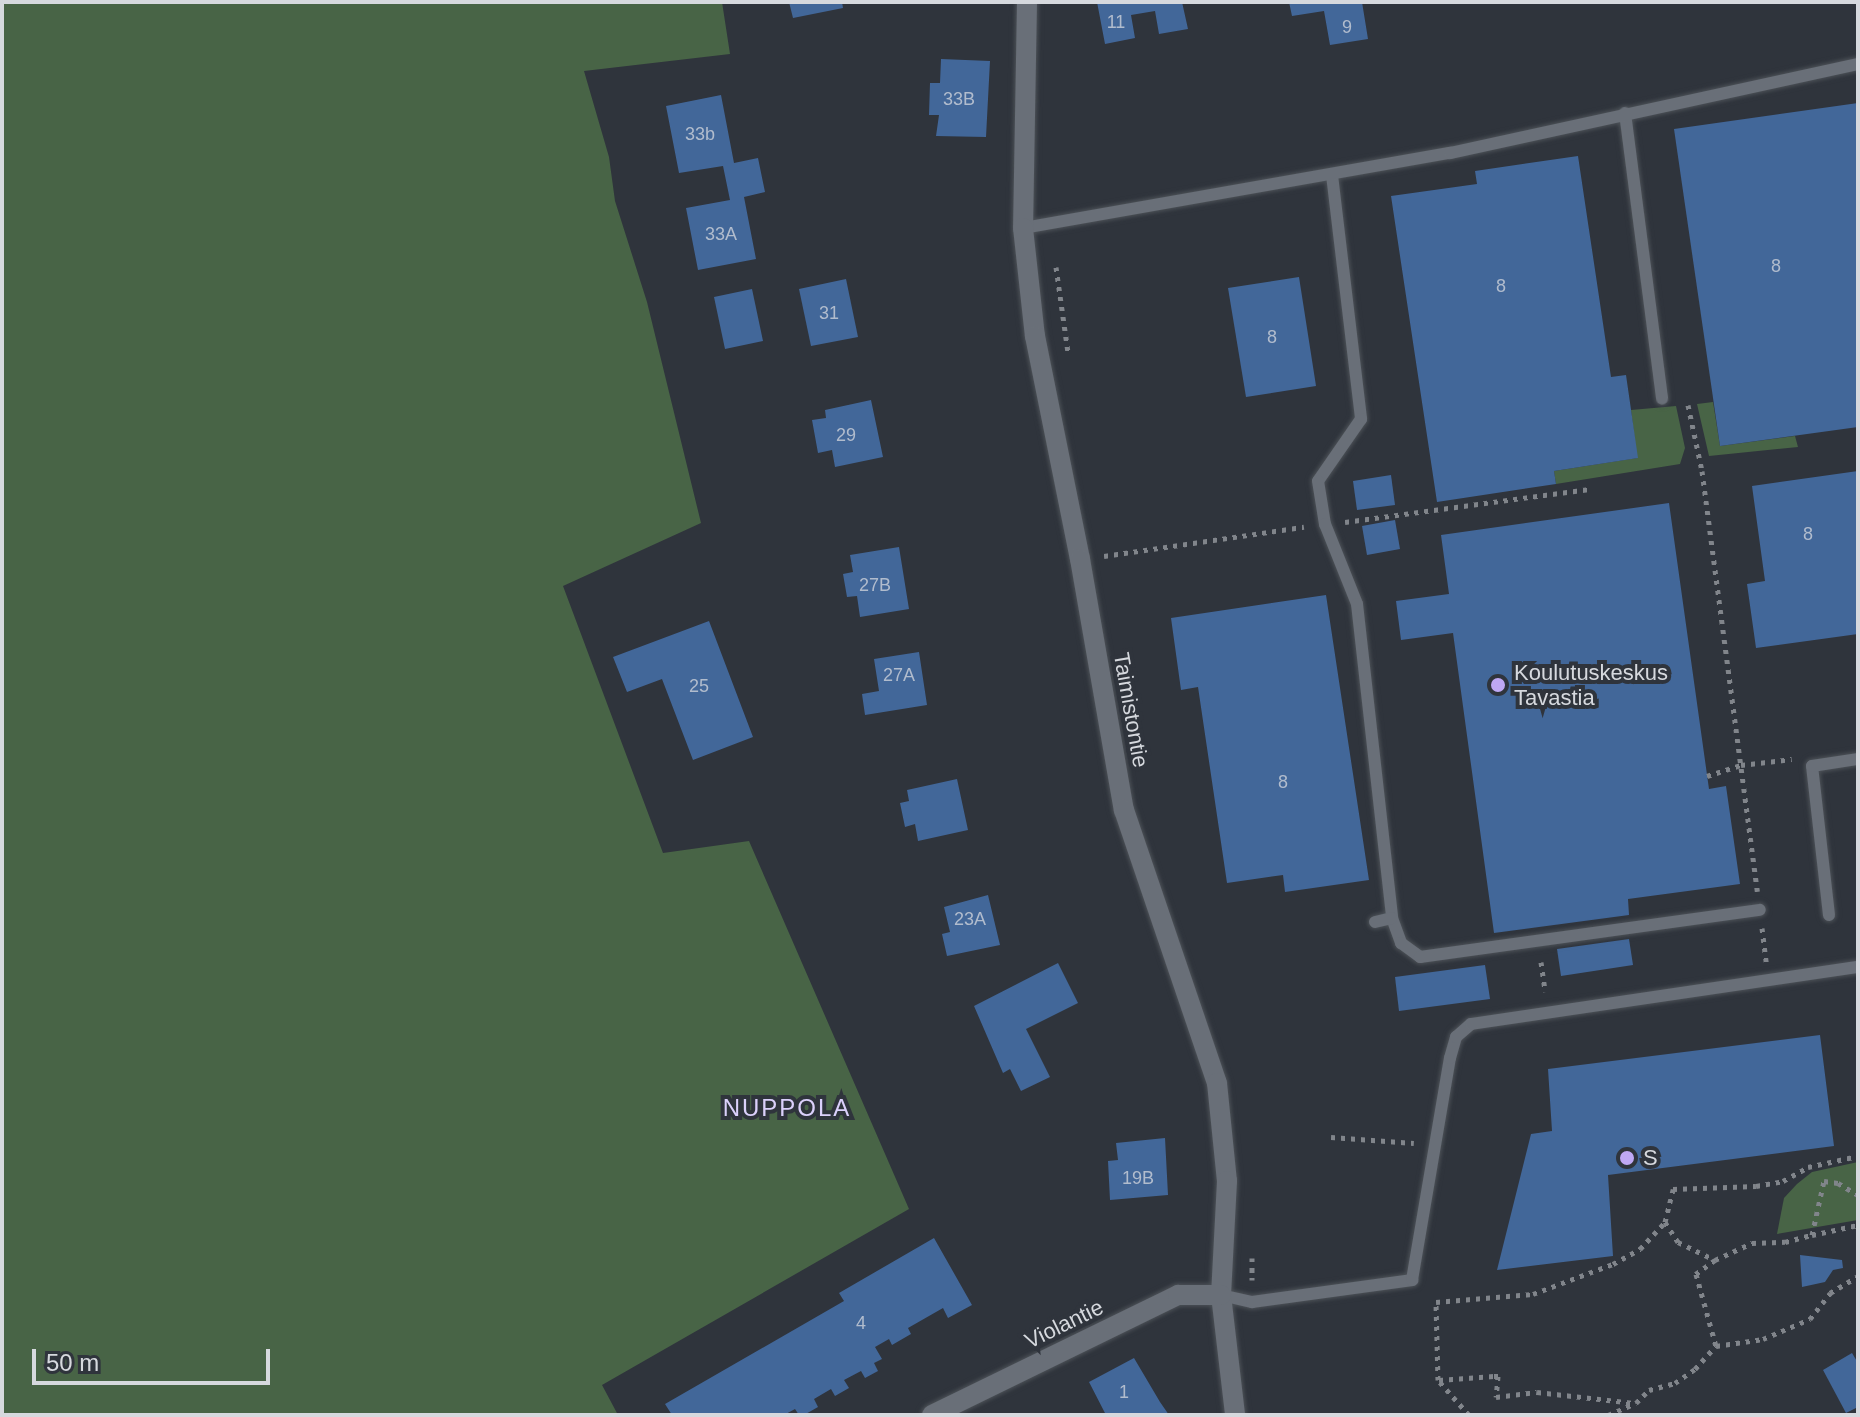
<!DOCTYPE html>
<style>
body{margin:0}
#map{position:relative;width:1860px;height:1417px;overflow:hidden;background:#2f343c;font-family:Arial,sans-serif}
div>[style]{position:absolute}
.green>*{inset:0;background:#486446}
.building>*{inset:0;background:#426799}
.path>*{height:5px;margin-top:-2.5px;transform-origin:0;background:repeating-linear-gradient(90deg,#81858b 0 4px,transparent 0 10px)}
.roads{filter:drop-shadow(0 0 2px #4c5157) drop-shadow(0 0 2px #4c5157)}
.lane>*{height:12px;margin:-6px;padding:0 6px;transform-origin:6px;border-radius:6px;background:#696f78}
.street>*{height:20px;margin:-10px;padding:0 10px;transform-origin:10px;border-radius:10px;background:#696f78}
.dots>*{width:22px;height:22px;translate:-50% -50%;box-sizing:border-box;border:4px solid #2f343c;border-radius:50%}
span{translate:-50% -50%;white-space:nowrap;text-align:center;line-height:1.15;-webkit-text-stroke:8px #2f343c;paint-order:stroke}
.number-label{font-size:18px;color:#b1bccd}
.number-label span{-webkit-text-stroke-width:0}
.poi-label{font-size:22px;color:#d6d9de}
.left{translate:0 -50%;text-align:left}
.street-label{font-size:22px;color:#d6d9de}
.neighbourhood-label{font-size:24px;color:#dbd0fb;letter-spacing:2px}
.frame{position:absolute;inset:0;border:4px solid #d6d9de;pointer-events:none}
.scale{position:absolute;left:32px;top:1349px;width:238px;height:36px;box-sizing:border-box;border:4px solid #d6d9de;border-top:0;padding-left:10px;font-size:24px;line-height:28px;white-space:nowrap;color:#d6d9de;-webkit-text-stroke:6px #2f343c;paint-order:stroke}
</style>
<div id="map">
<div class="green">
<div style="clip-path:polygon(2px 2px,722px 2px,730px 54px,584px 71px,609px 157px,615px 201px,647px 302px,701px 523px,563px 586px,663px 853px,749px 841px,909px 1209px,602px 1385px,618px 1415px,2px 1415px)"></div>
<div style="clip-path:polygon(1713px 402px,1720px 446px,1795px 436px,1798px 447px,1709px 456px,1697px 404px)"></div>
<div style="clip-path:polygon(1676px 406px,1685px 448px,1680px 464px,1556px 484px,1554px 471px,1637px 458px,1631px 410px)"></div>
<div style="clip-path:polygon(1858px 1162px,1858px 1220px,1777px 1234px,1784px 1198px,1797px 1184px,1812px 1172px)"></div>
</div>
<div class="building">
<div style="clip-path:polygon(789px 2px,842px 2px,843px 8px,793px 18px)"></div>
<div style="clip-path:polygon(1097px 2px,1182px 2px,1188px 29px,1159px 34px,1155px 11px,1131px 15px,1135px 38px,1105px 44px)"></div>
<div style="clip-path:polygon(1289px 2px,1362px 2px,1368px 39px,1330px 45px,1324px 11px,1292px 16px)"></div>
<div style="clip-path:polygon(941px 59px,990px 61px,986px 137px,936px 136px,939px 115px,929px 115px,930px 83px,940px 83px)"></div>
<div style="clip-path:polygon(721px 95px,734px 163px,758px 158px,765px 192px,744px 197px,756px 259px,698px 270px,686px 208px,730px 200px,723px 166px,679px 173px,666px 106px)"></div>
<div style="clip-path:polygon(1858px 103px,1858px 427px,1720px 446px,1674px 129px)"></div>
<div style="clip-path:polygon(1578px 156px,1611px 377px,1626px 375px,1638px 458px,1554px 471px,1556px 484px,1437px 502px,1391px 196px,1477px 184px,1475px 171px)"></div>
<div style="clip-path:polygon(1299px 277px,1316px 386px,1246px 397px,1228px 288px)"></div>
<div style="clip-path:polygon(846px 279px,858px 337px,811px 346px,799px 289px)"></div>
<div style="clip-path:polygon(752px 289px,763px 341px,725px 349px,714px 297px)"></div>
<div style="clip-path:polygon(871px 400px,883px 457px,835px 467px,832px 450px,818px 453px,812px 420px,826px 418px,825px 410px)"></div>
<div style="clip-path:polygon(1858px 471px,1858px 634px,1756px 648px,1747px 584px,1765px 581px,1752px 486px)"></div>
<div style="clip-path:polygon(1391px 475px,1395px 505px,1357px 510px,1353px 481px)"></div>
<div style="clip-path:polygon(1669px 503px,1709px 789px,1726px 786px,1740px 884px,1628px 899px,1629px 915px,1494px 933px,1453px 633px,1401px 640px,1396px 601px,1449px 594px,1441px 535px)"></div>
<div style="clip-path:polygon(1395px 520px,1400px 549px,1367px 555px,1362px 526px)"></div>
<div style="clip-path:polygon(899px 547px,909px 609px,860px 617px,857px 596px,847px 597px,843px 574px,853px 572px,850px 555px)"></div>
<div style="clip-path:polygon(1326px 595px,1369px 880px,1285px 892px,1283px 875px,1227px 883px,1198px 687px,1181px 690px,1171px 618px)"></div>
<div style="clip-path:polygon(709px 621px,753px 737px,693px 760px,662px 679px,627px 692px,613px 657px)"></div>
<div style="clip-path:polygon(919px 652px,927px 705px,865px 715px,862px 694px,879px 691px,874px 659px)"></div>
<div style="clip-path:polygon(957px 779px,968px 830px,918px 841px,915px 824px,905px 827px,900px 803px,909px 801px,907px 790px)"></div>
<div style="clip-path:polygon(988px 895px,1000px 945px,947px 956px,942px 934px,950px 932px,944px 907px)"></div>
<div style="clip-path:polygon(1629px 939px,1633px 965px,1561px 976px,1557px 949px)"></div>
<div style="clip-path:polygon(1058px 963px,1078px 1003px,1026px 1029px,1050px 1077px,1021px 1091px,1010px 1069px,1003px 1073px,974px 1006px)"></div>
<div style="clip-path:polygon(1485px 965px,1490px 999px,1399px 1011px,1395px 977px)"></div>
<div style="clip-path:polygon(1820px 1035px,1834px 1146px,1608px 1175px,1613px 1256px,1497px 1270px,1531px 1134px,1552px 1131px,1548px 1069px)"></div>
<div style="clip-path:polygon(1165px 1138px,1168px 1195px,1110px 1200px,1108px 1161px,1118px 1160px,1116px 1143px)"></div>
<div style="clip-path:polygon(934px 1238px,972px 1305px,948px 1318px,943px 1308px,908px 1328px,911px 1334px,892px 1345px,889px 1339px,875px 1347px,882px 1359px,874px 1363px,878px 1371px,865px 1378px,861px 1371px,844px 1380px,849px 1388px,835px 1396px,831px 1389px,814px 1399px,818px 1407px,804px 1415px,799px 1415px,795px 1409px,784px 1415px,672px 1415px,665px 1404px,844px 1301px,839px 1293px)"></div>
<div style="clip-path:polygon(1800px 1255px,1842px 1260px,1843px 1268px,1833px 1270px,1825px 1282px,1802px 1287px)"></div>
<div style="clip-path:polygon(1852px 1353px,1858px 1363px,1858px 1407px,1846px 1413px,1823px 1370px)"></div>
<div style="clip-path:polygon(1134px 1358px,1160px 1402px,1169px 1415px,1106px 1415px,1089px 1382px)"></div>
</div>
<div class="path">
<div style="left:1056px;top:267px;width:86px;rotate:82deg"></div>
<div style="left:1688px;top:405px;width:67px;rotate:78deg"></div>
<div style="left:1702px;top:471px;width:424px;rotate:82.5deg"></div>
<div style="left:1345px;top:522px;width:247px;rotate:-7.7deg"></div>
<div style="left:1104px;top:556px;width:202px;rotate:-8.3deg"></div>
<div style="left:1707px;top:776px;width:36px;rotate:-18deg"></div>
<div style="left:1741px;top:765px;width:51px;rotate:-6.7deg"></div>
<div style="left:1762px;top:928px;width:34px;rotate:83deg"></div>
<div style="left:1541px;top:962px;width:30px;rotate:82deg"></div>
<div style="left:1331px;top:1137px;width:83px;rotate:4.1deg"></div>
<div style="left:1665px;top:1222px;width:34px;rotate:-76deg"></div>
<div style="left:1673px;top:1189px;width:83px;rotate:-2.1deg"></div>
<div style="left:1756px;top:1186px;width:27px;rotate:-10deg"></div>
<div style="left:1783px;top:1181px;width:29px;rotate:-29deg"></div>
<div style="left:1808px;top:1167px;width:51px;rotate:-12.4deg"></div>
<div style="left:1812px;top:1235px;width:47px;rotate:-12.3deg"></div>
<div style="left:1252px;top:1258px;width:22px;rotate:90deg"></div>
<div style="left:1715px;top:1260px;width:41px;rotate:-24.7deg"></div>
<div style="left:1752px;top:1243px;width:33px;rotate:-2deg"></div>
<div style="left:1785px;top:1242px;width:28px;rotate:-15deg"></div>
<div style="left:1812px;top:1235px;width:55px;rotate:-77.5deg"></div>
<div style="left:1824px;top:1181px;width:14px;rotate:8deg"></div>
<div style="left:1838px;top:1183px;width:23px;rotate:31deg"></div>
<div style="left:1439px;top:1380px;width:55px;rotate:-4.2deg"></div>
<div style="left:1494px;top:1376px;width:4px"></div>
<div style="left:1498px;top:1376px;width:21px;rotate:95deg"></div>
<div style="left:1496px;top:1397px;width:41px;rotate:-7deg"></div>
<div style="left:1537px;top:1392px;width:98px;rotate:6.5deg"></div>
<div style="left:1469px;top:1415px;width:47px;rotate:-131.5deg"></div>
<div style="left:1438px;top:1380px;width:78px;rotate:-91.5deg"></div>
<div style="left:1436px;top:1302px;width:97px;rotate:-4.7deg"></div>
<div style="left:1533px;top:1294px;width:85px;rotate:-20.6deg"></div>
<div style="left:1613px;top:1264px;width:31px;rotate:-29deg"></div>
<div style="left:1640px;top:1249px;width:37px;rotate:-47deg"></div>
<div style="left:1665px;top:1222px;width:24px;rotate:57deg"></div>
<div style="left:1678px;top:1242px;width:41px;rotate:25.9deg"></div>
<div style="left:1715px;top:1260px;width:24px;rotate:144deg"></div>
<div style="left:1696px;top:1274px;width:75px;rotate:74.5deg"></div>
<div style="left:1608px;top:1415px;width:30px;rotate:-23deg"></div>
<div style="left:1636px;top:1403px;width:18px;rotate:-45deg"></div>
<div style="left:1649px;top:1390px;width:27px;rotate:-15deg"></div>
<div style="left:1675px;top:1383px;width:24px;rotate:-35deg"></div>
<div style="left:1695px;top:1369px;width:31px;rotate:-48deg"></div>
<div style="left:1716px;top:1346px;width:48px;rotate:-8.5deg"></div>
<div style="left:1763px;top:1339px;width:51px;rotate:-23.1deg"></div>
<div style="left:1810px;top:1319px;width:33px;rotate:-52deg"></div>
<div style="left:1830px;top:1293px;width:33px;rotate:-31deg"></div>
</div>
<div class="roads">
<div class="lane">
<div style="left:1625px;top:113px;width:288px;rotate:82.6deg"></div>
<div style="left:1332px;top:175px;width:246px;rotate:83.2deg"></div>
<div style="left:1361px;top:419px;width:75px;rotate:124.7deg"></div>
<div style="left:1318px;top:481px;width:44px;rotate:80.8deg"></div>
<div style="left:1325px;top:524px;width:86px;rotate:68.2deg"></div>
<div style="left:1357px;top:604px;width:316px;rotate:83.6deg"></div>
<div style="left:1392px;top:918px;width:27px;rotate:70deg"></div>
<div style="left:1401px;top:943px;width:24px;rotate:36deg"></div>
<div style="left:1420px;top:957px;width:343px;rotate:-7.9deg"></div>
<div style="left:1023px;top:228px;width:434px;rotate:-10deg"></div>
<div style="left:1450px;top:153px;width:418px;rotate:-12.3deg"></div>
<div style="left:1829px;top:915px;width:150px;rotate:-96.5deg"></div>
<div style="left:1812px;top:766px;width:47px;rotate:-8.7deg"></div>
<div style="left:1375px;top:922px;width:17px;rotate:-13deg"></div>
<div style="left:1221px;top:1295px;width:32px;rotate:13deg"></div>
<div style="left:1252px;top:1302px;width:162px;rotate:-7.8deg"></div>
<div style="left:1412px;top:1280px;width:225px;rotate:-80.3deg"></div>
<div style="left:1450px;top:1058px;width:22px;rotate:-74deg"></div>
<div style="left:1456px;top:1037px;width:20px;rotate:-41deg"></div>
<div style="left:1471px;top:1024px;width:391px;rotate:-8.4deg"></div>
</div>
<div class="street">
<div style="left:1027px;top:2px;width:226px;rotate:91deg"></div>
<div style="left:1023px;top:228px;width:109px;rotate:83.7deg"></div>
<div style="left:1035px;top:336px;width:227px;rotate:78.6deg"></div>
<div style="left:1080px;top:559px;width:255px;rotate:80.1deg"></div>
<div style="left:1124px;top:810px;width:288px;rotate:71.2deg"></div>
<div style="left:1217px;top:1083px;width:99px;rotate:84.2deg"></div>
<div style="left:1227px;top:1181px;width:114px;rotate:93deg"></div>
<div style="left:1221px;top:1295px;width:121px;rotate:83.3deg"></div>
<div style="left:932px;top:1415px;width:274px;rotate:-26deg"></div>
<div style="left:1178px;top:1295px;width:43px"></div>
</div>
</div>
<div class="dots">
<div style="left:1498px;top:685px;background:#bfa8f4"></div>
<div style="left:1627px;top:1158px;background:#bfa8f4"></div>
</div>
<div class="number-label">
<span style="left:1116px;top:22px">11</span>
<span style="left:1347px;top:27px">9</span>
<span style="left:959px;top:99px">33B</span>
<span style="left:700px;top:134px">33b</span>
<span style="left:721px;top:234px">33A</span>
<span style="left:1776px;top:266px">8</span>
<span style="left:1501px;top:286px">8</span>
<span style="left:829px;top:313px">31</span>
<span style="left:1272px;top:337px">8</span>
<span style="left:846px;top:435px">29</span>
<span style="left:1808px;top:534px">8</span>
<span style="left:875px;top:585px">27B</span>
<span style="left:899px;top:675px">27A</span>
<span style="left:699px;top:686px">25</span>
<span style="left:1283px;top:782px">8</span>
<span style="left:970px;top:919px">23A</span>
<span style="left:1138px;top:1178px">19B</span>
<span style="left:861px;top:1323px">4</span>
<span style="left:1124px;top:1392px">1</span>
</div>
<div class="poi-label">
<span class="left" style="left:1514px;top:685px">Koulutuskeskus<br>Tavastia</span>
<span class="left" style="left:1643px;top:1158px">S</span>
</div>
<div class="street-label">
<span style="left:1131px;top:710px;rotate:80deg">Taimistontie</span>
<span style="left:1064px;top:1324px;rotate:-26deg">Violantie</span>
</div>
<div class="neighbourhood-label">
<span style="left:787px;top:1108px">NUPPOLA</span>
</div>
<div class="frame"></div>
<div class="scale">50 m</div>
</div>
